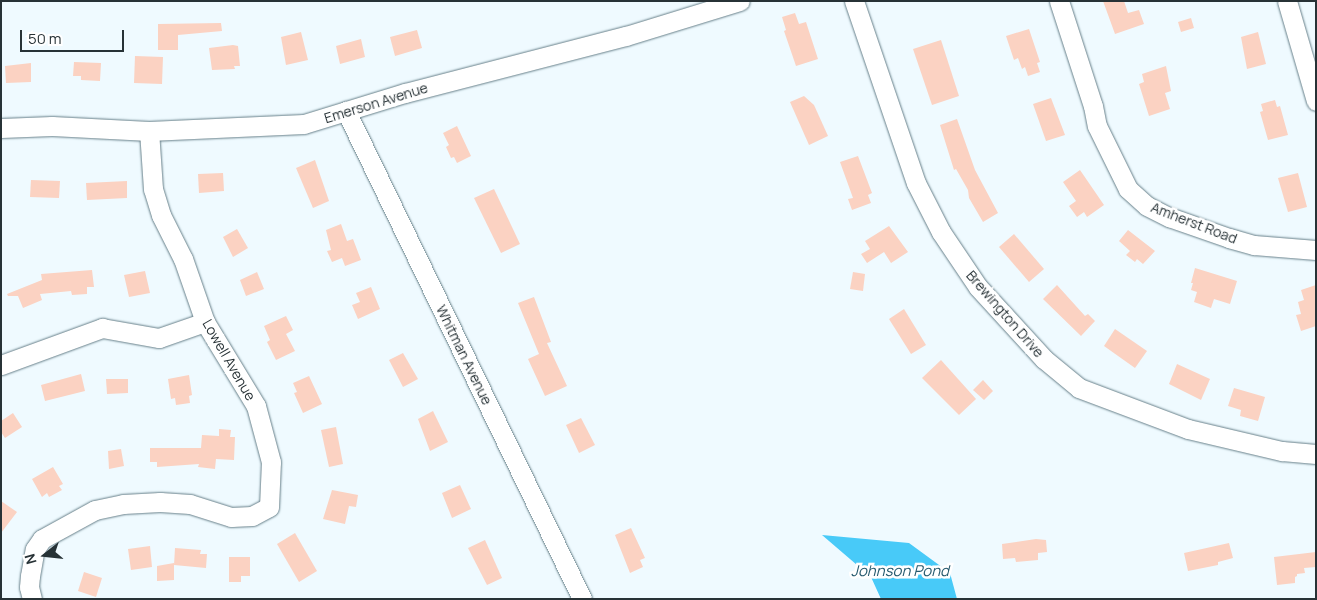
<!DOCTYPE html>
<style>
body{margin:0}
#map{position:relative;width:1317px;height:600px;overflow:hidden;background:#effaff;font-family:Manrope,sans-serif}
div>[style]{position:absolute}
.water>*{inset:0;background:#48caf8}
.building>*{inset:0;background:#fbd2c2}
.roads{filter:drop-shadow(0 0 1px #67808a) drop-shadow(0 0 1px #67808a)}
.minor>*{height:19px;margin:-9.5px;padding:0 9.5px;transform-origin:9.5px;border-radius:9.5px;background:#fff}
span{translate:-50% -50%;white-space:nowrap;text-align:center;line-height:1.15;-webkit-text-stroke:5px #fff;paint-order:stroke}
.street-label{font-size:14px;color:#273236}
.water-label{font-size:15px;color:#275b6f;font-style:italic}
.frame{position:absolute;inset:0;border:2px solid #273236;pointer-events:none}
.north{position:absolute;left:20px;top:530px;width:50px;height:50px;-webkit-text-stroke:4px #fff;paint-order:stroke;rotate:254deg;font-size:14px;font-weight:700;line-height:20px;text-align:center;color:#273236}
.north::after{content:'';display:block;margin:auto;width:18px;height:22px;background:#273236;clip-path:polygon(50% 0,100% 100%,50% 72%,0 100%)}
.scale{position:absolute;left:20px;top:30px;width:104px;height:22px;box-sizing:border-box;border:2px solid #273236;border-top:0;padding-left:6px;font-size:15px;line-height:18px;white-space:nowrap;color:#273236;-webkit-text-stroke:4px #fff;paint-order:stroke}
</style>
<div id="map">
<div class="water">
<div style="clip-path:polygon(822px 535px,909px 543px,950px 573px,957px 599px,881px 599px,871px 577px)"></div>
</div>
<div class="building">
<div style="clip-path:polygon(1103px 1px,1124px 1px,1128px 13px,1139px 10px,1144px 24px,1115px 34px)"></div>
<div style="clip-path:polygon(795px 13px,799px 24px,806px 22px,818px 59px,796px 66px,784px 31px,786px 30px,782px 17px)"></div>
<div style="clip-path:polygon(1191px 18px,1194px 28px,1181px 32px,1178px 22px)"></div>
<div style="clip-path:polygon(221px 23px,222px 31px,178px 35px,178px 50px,158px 50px,158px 24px)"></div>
<div style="clip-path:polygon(1029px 29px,1040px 62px,1037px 63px,1040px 72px,1028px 76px,1025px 67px,1022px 69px,1018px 58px,1014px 60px,1006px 36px)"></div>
<div style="clip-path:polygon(417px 30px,422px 48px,395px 56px,390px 37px)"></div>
<div style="clip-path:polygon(301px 32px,308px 60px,286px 65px,281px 37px)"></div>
<div style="clip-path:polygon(1258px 32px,1266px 64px,1247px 69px,1241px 37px)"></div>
<div style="clip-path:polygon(361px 39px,365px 57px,340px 64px,336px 46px)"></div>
<div style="clip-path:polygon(941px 40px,959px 96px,932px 105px,913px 49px)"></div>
<div style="clip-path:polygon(233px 45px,238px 46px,240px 66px,234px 66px,235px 69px,212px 70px,209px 48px)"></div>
<div style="clip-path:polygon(135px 56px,163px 57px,162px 84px,134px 83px)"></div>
<div style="clip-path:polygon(74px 62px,101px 63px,100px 81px,81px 80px,81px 76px,73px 76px)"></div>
<div style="clip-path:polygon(31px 63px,31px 82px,6px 83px,5px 66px)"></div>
<div style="clip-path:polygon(1166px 66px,1171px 91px,1165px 93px,1170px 109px,1149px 116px,1139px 84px,1144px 82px,1142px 74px)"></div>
<div style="clip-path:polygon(804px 96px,814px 105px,828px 136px,809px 145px,790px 102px)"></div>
<div style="clip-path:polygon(1051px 98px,1065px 135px,1046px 141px,1033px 104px)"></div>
<div style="clip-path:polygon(1275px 100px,1277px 107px,1280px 106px,1288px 135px,1268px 140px,1260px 112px,1263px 111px,1261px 104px)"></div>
<div style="clip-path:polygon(957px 119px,975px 170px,998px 213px,983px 222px,969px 198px,968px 190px,956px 169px,954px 170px,940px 125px)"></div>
<div style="clip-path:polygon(457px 126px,471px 156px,457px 163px,454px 157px,451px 158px,446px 147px,449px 145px,443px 133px)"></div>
<div style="clip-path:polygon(858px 156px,872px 193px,868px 195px,871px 203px,852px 210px,848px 199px,853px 198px,840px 162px)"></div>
<div style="clip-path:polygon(315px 160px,329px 201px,313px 208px,296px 168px)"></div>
<div style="clip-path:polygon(1080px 170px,1104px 205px,1087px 217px,1084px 212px,1077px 217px,1069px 206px,1076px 201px,1063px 182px)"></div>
<div style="clip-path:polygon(223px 173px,224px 191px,199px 193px,198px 174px)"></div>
<div style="clip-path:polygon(1298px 173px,1307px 207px,1288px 212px,1278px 178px)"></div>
<div style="clip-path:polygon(31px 180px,60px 181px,59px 198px,30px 197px)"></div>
<div style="clip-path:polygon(127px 181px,127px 198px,87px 200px,86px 183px)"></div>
<div style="clip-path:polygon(494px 189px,520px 244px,501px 253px,474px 198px)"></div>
<div style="clip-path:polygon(341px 224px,347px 241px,353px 239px,361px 260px,345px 266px,342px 258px,332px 262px,327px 251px,331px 250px,326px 230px)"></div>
<div style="clip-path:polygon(889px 226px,908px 252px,891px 263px,884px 252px,867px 263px,861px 254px,870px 249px,865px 241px)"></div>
<div style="clip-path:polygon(237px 229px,248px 248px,233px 257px,223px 237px)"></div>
<div style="clip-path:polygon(1128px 230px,1155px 251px,1143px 264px,1137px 259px,1135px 262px,1126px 255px,1130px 251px,1119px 241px)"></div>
<div style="clip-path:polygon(1014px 234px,1044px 269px,1029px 282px,999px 247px)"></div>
<div style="clip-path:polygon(1195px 268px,1237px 281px,1230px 304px,1214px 299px,1211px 308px,1194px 302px,1197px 292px,1191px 290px,1193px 283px,1191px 283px)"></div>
<div style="clip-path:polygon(92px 270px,94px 287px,87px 287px,87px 294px,72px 295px,71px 291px,40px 294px,42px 300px,23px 308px,18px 296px,8px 296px,7px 294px,42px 280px,41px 274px)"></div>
<div style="clip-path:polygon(145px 271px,150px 293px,129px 297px,124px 275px)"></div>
<div style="clip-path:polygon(257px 272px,264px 289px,246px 296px,240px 280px)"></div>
<div style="clip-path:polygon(853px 272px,865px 274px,863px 291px,850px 289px)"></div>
<div style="clip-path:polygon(1057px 285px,1085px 316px,1088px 314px,1095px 321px,1081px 336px,1043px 299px)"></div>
<div style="clip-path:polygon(1316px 285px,1316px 326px,1301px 331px,1296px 315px,1301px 314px,1298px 302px,1304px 300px,1301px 290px)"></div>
<div style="clip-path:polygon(371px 287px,380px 309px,358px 319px,352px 305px,360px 302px,356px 293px)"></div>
<div style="clip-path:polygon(534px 297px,551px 342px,547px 343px,567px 386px,545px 396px,528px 359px,539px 354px,518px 303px)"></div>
<div style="clip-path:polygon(904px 309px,926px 345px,911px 354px,889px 319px)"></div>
<div style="clip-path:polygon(286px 316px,293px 330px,286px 334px,295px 351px,276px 360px,267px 342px,270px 340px,264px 326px)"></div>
<div style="clip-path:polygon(1115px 329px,1147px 351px,1135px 368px,1104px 346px)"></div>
<div style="clip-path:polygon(403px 353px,418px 379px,403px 387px,389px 360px)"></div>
<div style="clip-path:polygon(941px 360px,976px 399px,959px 415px,922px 378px)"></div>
<div style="clip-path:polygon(1177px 364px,1210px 379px,1201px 400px,1169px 384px)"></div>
<div style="clip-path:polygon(81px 374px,85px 391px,45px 401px,41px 385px)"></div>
<div style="clip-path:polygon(189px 375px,192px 395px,189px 396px,190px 403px,176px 405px,175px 398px,171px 399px,168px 379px)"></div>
<div style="clip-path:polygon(309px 376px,322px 404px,303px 413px,294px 393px,297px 392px,293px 383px)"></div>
<div style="clip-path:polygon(106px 379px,128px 379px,128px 393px,107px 394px)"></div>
<div style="clip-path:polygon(983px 380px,993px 391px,984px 400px,973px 390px)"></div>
<div style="clip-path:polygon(1234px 388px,1265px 397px,1258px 421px,1240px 416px,1241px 410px,1228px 406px)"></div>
<div style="clip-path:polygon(433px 411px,448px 442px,430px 451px,418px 419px)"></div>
<div style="clip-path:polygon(13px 413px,22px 427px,5px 438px,1px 432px,1px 421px)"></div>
<div style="clip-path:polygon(581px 418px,595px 445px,579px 453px,566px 425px)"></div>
<div style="clip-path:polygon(336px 427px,343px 464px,329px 467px,321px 430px)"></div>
<div style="clip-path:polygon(219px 429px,231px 430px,230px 437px,235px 437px,234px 460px,216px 459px,215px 469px,198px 467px,199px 464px,157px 467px,157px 462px,150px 462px,150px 448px,201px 448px,202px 435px,219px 436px)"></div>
<div style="clip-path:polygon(121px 449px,124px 466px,109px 469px,108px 451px)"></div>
<div style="clip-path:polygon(53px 467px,63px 484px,59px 486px,62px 490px,49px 497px,47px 493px,42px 497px,32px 479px)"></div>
<div style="clip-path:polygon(460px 485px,471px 509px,452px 518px,442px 493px)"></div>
<div style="clip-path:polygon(332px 490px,358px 495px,356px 507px,349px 506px,345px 524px,323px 519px)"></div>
<div style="clip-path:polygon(1px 501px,17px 512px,1px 533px)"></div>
<div style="clip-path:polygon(631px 528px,645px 558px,640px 560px,643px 567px,630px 573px,615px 535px)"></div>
<div style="clip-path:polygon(295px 533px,317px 571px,299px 582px,277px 544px)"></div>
<div style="clip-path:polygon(1036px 539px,1046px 540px,1047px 552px,1038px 553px,1038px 560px,1016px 562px,1015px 558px,1003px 559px,1002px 544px)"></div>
<div style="clip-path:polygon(485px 540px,502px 578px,487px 585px,468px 548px)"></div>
<div style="clip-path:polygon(1229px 543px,1233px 558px,1218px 562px,1218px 565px,1188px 571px,1184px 553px)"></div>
<div style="clip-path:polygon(150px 546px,152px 567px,131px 570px,128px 549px)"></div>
<div style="clip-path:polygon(175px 548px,201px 550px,200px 554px,207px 554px,206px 568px,174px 565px)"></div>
<div style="clip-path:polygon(1316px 552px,1316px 567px,1304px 568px,1305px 573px,1297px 574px,1297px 576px,1295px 577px,1295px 583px,1277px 585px,1274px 557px)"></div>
<div style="clip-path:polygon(229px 557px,250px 557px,250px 576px,241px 576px,241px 582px,229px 582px)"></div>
<div style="clip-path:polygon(174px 563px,174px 580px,157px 581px,157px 566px)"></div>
<div style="clip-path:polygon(84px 572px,102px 578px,96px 597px,78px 591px)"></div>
</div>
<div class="roads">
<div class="minor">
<div style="left:854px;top:1px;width:192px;rotate:71.2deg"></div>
<div style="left:916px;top:183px;width:55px;rotate:63deg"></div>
<div style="left:941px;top:232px;width:66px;rotate:56.1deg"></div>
<div style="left:978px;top:287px;width:98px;rotate:47.5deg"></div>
<div style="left:1044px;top:359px;width:45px;rotate:39.6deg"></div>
<div style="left:1079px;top:388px;width:116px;rotate:20.6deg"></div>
<div style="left:1188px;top:429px;width:97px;rotate:13.2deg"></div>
<div style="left:1282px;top:451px;width:34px;rotate:5deg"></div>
<div style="left:1059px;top:1px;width:110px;rotate:72.1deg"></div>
<div style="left:1093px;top:106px;width:20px;rotate:79deg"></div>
<div style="left:1097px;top:126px;width:70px;rotate:63.8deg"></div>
<div style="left:1128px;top:189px;width:25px;rotate:42deg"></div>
<div style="left:1147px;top:206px;width:25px;rotate:27deg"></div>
<div style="left:1169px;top:217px;width:64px;rotate:19.3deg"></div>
<div style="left:1229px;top:238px;width:26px;rotate:16deg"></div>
<div style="left:1254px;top:245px;width:62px;rotate:4.6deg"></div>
<div style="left:1287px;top:1px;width:104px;rotate:73.8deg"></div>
<div style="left:346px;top:111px;width:542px;rotate:64.19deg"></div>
<div style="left:1px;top:128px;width:51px;rotate:-2.2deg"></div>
<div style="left:52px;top:126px;width:97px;rotate:3deg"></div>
<div style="left:149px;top:131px;width:155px;rotate:-2.6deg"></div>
<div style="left:304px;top:124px;width:106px;rotate:-17.1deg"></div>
<div style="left:405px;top:93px;width:228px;rotate:-14.5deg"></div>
<div style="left:626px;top:36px;width:119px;rotate:-17.1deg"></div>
<div style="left:1px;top:365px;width:108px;rotate:-20.1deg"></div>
<div style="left:102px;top:328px;width:58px;rotate:10deg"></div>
<div style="left:159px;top:338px;width:49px;rotate:-19.2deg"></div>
<div style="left:32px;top:599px;width:12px;rotate:-104deg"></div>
<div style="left:29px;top:587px;width:11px;rotate:-85deg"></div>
<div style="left:30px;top:576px;width:27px;rotate:-80deg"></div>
<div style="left:35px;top:549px;width:12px;rotate:-55deg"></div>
<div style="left:42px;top:539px;width:60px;rotate:-28.7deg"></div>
<div style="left:95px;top:510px;width:29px;rotate:-12deg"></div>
<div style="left:123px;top:504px;width:37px;rotate:-3deg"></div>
<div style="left:160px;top:502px;width:30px;rotate:4deg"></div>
<div style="left:190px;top:504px;width:43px;rotate:17.6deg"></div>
<div style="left:231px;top:517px;width:21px;rotate:-3deg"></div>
<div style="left:252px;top:516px;width:19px;rotate:-28deg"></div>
<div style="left:269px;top:507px;width:45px;rotate:-87.5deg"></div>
<div style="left:271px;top:462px;width:58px;rotate:-105deg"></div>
<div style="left:256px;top:406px;width:98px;rotate:-121.3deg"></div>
<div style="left:205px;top:322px;width:67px;rotate:-109.2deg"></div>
<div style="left:183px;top:259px;width:49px;rotate:-116.6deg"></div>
<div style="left:161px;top:215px;width:27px;rotate:-107deg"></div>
<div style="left:153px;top:189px;width:58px;rotate:-93.9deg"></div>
</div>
</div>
<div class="street-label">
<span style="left:376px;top:103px;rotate:-17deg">Emerson Avenue</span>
<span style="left:1194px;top:223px;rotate:21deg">Amherst Road</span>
<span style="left:1005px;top:314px;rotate:49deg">Brewington Drive</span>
<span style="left:464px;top:355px;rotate:64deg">Whitman Avenue</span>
<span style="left:229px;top:360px;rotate:60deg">Lowell Avenue</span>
</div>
<div class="water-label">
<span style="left:900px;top:571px">Johnson Pond</span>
</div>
<div class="frame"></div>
<div class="north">N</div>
<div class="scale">50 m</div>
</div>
